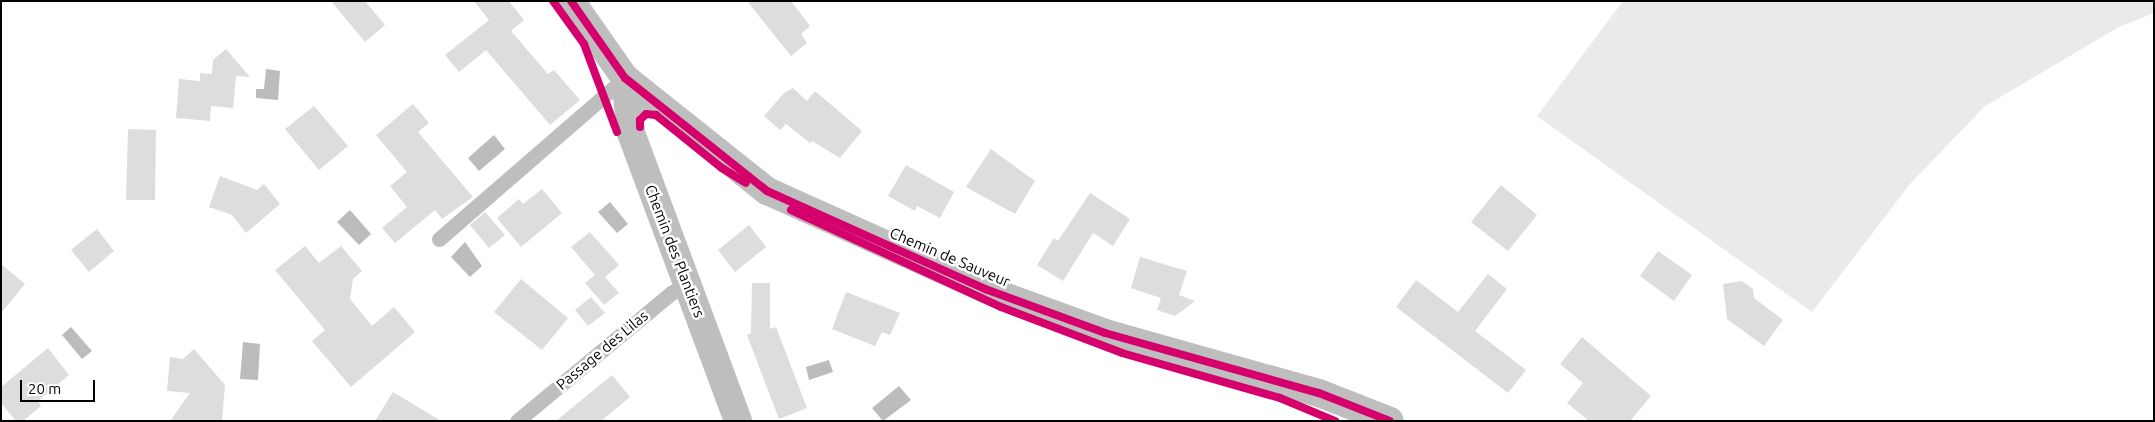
<!DOCTYPE html>
<style>
body{margin:0}
#map{position:relative;width:2155px;height:422px;overflow:hidden;background:#fff;font-family:Ubuntu,sans-serif}
div>[style]{position:absolute}
.green>*{inset:0;background:#eaeaea}
.water>*{inset:0;background:#bcbcbc}
.building>*{inset:0;background:#ddd}
.service>*{height:15px;margin:-7.5px;padding:0 7.5px;transform-origin:7.5px;border-radius:7.5px;background:#bebebe}
.minor>*{height:28px;margin:-14px;padding:0 14px;transform-origin:14px;border-radius:14px;background:#bebebe}
.cycleway>*{height:8px;margin:-4px;padding:0 4px;transform-origin:4px;border-radius:4px;background:#d6006c}
span{translate:-50% -50%;white-space:nowrap;text-align:center;line-height:1.15;-webkit-text-stroke:5px #fff;paint-order:stroke}
.street-label{font-size:15px;color:#000}
.frame{position:absolute;inset:0;border:2px solid #000;pointer-events:none}
.scale{position:absolute;left:20px;top:380px;width:75px;height:22px;box-sizing:border-box;border:2px solid #000;border-top:0;padding-left:6px;font-size:15px;line-height:18px;white-space:nowrap;color:#000;-webkit-text-stroke:4px #fff;paint-order:stroke}
</style>
<div id="map">
<div class="green">
<div style="clip-path:polygon(1623px 1px,2154px 1px,2154px 13px,2119px 27px,1985px 106px,1910px 184px,1812px 312px,1537px 116px)"></div>
</div>
<div class="water">
<div style="clip-path:polygon(266px 69px,280px 71px,278px 100px,256px 98px,256px 89px,264px 89px)"></div>
<div style="clip-path:polygon(494px 135px,505px 149px,479px 171px,468px 158px)"></div>
<div style="clip-path:polygon(610px 202px,628px 224px,617px 233px,598px 212px)"></div>
<div style="clip-path:polygon(350px 210px,371px 234px,359px 245px,337px 222px)"></div>
<div style="clip-path:polygon(465px 242px,482px 266px,470px 277px,451px 257px)"></div>
<div style="clip-path:polygon(71px 327px,92px 351px,82px 359px,62px 335px)"></div>
<div style="clip-path:polygon(243px 342px,260px 344px,258px 380px,240px 379px)"></div>
<div style="clip-path:polygon(829px 360px,833px 372px,809px 380px,806px 367px)"></div>
<div style="clip-path:polygon(899px 386px,911px 400px,883px 421px,872px 408px)"></div>
</div>
<div class="building">
<div style="clip-path:polygon(331px 1px,365px 1px,385px 25px,365px 42px)"></div>
<div style="clip-path:polygon(474px 1px,509px 1px,524px 20px,511px 31px,548px 74px,554px 70px,580px 100px,550px 125px,486px 50px,459px 72px,445px 55px,489px 20px)"></div>
<div style="clip-path:polygon(747px 1px,791px 1px,810px 26px,801px 34px,807px 43px,791px 56px)"></div>
<div style="clip-path:polygon(226px 49px,250px 77px,236px 76px,233px 108px,211px 106px,210px 121px,176px 118px,179px 79px,200px 81px,200px 73px,212px 74px,213px 60px)"></div>
<div style="clip-path:polygon(793px 88px,807px 101px,815px 91px,862px 131px,840px 158px,812px 141px,810px 143px,786px 124px,780px 130px,764px 116px,784px 93px)"></div>
<div style="clip-path:polygon(413px 104px,429px 123px,418px 132px,473px 197px,442px 219px,435px 210px,395px 243px,382px 228px,407px 207px,390px 186px,407px 172px,376px 135px)"></div>
<div style="clip-path:polygon(314px 106px,348px 146px,319px 170px,285px 129px)"></div>
<div style="clip-path:polygon(128px 129px,156px 130px,155px 200px,126px 200px)"></div>
<div style="clip-path:polygon(991px 149px,1035px 181px,1015px 214px,966px 187px)"></div>
<div style="clip-path:polygon(906px 165px,954px 192px,940px 218px,917px 206px,915px 211px,888px 196px)"></div>
<div style="clip-path:polygon(220px 176px,257px 190px,264px 184px,280px 204px,246px 233px,232px 215px,209px 207px)"></div>
<div style="clip-path:polygon(1501px 185px,1537px 215px,1508px 251px,1471px 222px)"></div>
<div style="clip-path:polygon(542px 189px,562px 213px,521px 247px,497px 218px,519px 199px,523px 204px)"></div>
<div style="clip-path:polygon(1090px 193px,1130px 219px,1113px 246px,1093px 233px,1063px 281px,1037px 265px,1054px 238px,1058px 241px)"></div>
<div style="clip-path:polygon(485px 212px,505px 235px,489px 248px,470px 225px)"></div>
<div style="clip-path:polygon(749px 225px,766px 247px,735px 272px,718px 250px)"></div>
<div style="clip-path:polygon(97px 229px,114px 251px,89px 272px,71px 250px)"></div>
<div style="clip-path:polygon(590px 232px,619px 265px,605px 277px,619px 293px,604px 305px,585px 283px,595px 275px,571px 247px)"></div>
<div style="clip-path:polygon(305px 246px,319px 263px,341px 246px,362px 271px,353px 279px,350px 299px,372px 326px,394px 307px,415px 332px,351px 387px,312px 341px,325px 330px,275px 270px)"></div>
<div style="clip-path:polygon(1658px 251px,1692px 275px,1674px 301px,1640px 276px)"></div>
<div style="clip-path:polygon(1140px 257px,1187px 271px,1179px 295px,1195px 301px,1175px 316px,1157px 310px,1161px 298px,1131px 288px)"></div>
<div style="clip-path:polygon(1px 264px,25px 284px,1px 313px)"></div>
<div style="clip-path:polygon(1488px 274px,1507px 289px,1475px 331px,1526px 370px,1508px 393px,1396px 307px,1416px 280px,1458px 312px)"></div>
<div style="clip-path:polygon(521px 279px,568px 318px,542px 350px,494px 312px)"></div>
<div style="clip-path:polygon(1742px 281px,1753px 289px,1754px 298px,1783px 320px,1764px 346px,1727px 319px,1723px 284px)"></div>
<div style="clip-path:polygon(752px 283px,770px 283px,770px 329px,776px 327px,807px 408px,779px 419px,747px 335px,751px 333px)"></div>
<div style="clip-path:polygon(846px 292px,900px 313px,890px 335px,882px 332px,875px 346px,832px 329px)"></div>
<div style="clip-path:polygon(591px 297px,605px 313px,588px 326px,575px 310px)"></div>
<div style="clip-path:polygon(1582px 337px,1651px 396px,1630px 421px,1589px 421px,1567px 403px,1583px 383px,1560px 364px)"></div>
<div style="clip-path:polygon(48px 348px,69px 375px,38px 401px,41px 406px,23px 421px,16px 421px,1px 403px,1px 387px)"></div>
<div style="clip-path:polygon(194px 349px,225px 385px,222px 421px,170px 421px,190px 393px,167px 391px,170px 357px,183px 359px)"></div>
<div style="clip-path:polygon(612px 375px,630px 397px,601px 421px,556px 421px)"></div>
<div style="clip-path:polygon(393px 392px,441px 421px,375px 421px)"></div>
</div>
<div class="service">
<div style="left:439px;top:239px;width:246px;rotate:-40.9deg"></div>
<div style="left:517px;top:421px;width:200px;rotate:-39.7deg"></div>
<div style="left:671px;top:293px;width:20px;rotate:-30deg"></div>
</div>
<div class="minor">
<div style="left:571px;top:1px;width:94px;rotate:55deg"></div>
<div style="left:625px;top:78px;width:181px;rotate:38.5deg"></div>
<div style="left:767px;top:191px;width:239px;rotate:24.2deg"></div>
<div style="left:985px;top:289px;width:128px;rotate:20.1deg"></div>
<div style="left:1105px;top:333px;width:222px;rotate:15.7deg"></div>
<div style="left:1319px;top:393px;width:76px;rotate:21.5deg"></div>
<div style="left:625px;top:78px;width:55px;rotate:83.8deg"></div>
<div style="left:631px;top:133px;width:307px;rotate:69.6deg"></div>
</div>
<div class="cycleway">
<div style="left:553px;top:1px;width:53px;rotate:54.2deg"></div>
<div style="left:584px;top:44px;width:94px;rotate:69.4deg"></div>
<div style="left:571px;top:1px;width:94px;rotate:55deg"></div>
<div style="left:625px;top:78px;width:181px;rotate:38.5deg"></div>
<div style="left:767px;top:191px;width:239px;rotate:24.2deg"></div>
<div style="left:985px;top:289px;width:128px;rotate:20.1deg"></div>
<div style="left:1105px;top:333px;width:222px;rotate:15.7deg"></div>
<div style="left:1319px;top:393px;width:76px;rotate:21.5deg"></div>
<div style="left:640px;top:127px;width:7px;rotate:-90deg"></div>
<div style="left:640px;top:120px;width:8px;rotate:-45deg"></div>
<div style="left:646px;top:114px;width:10px;rotate:6deg"></div>
<div style="left:656px;top:115px;width:85px;rotate:38.8deg"></div>
<div style="left:722px;top:168px;width:28px;rotate:32deg"></div>
<div style="left:791px;top:210px;width:231px;rotate:24.8deg"></div>
<div style="left:1001px;top:307px;width:129px;rotate:20.8deg"></div>
<div style="left:1122px;top:353px;width:164px;rotate:15.9deg"></div>
<div style="left:1280px;top:398px;width:60px;rotate:22.7deg"></div>
</div>
<div class="street-label">
<span style="left:675px;top:251px;rotate:69deg">Chemin des Plantiers</span>
<span style="left:950px;top:257px;rotate:23deg">Chemin de Sauveur</span>
<span style="left:602px;top:350px;rotate:-40deg">Passage des Lilas</span>
</div>
<div class="frame"></div>
<div class="scale">20 m</div>
</div>
